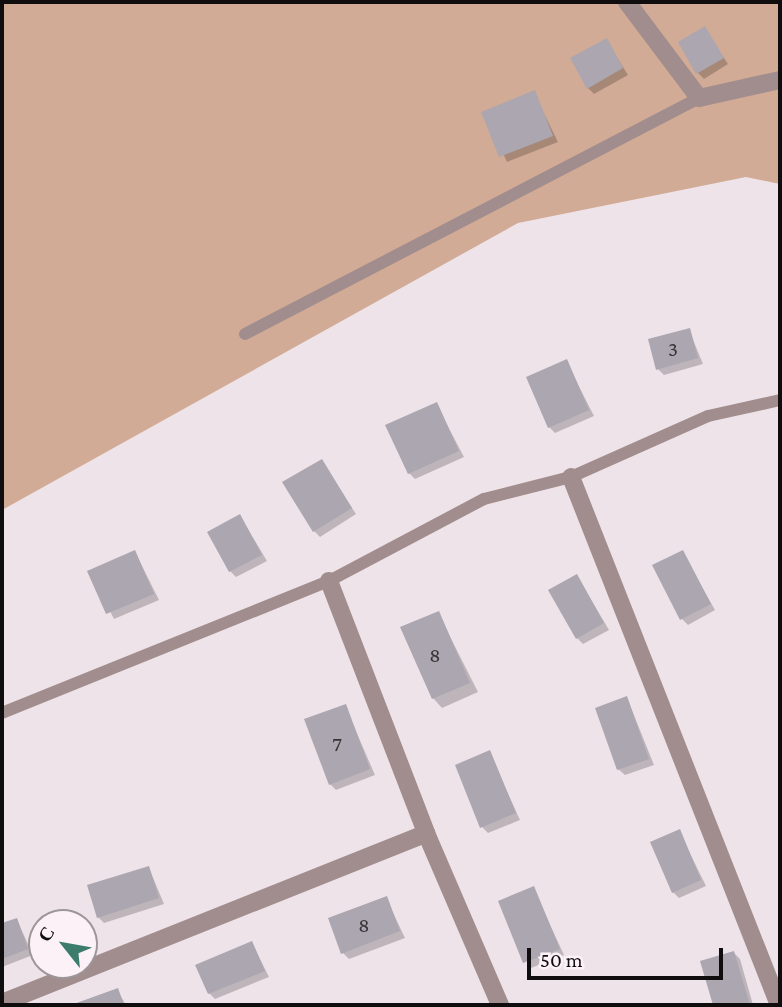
<!DOCTYPE html>
<meta charset="utf-8">
<style>
body{margin:0}
#map{position:relative;width:782px;height:1007px;overflow:hidden;background:#eee3e9;font-family:"Crimson Pro",serif}
div>[style]{position:absolute}
.green>*{inset:0;background:#d1ab95}
.shadow>*{inset:0;background:#0003}
.building>*{inset:0;background:#aba6af}
.service>*{height:12px;margin:-6px;padding:0 6px;transform-origin:6px;border-radius:6px;background:#a18d8d}
.minor>*{height:18px;margin:-9px;padding:0 9px;transform-origin:9px;border-radius:9px;background:#a18d8d}
span{translate:-50% -50%;white-space:nowrap;text-align:center;line-height:1.15;-webkit-text-stroke:5px #fbf1f6;paint-order:stroke}
.number-label{font-size:21px;color:#373336}
.number-label span{-webkit-text-stroke-width:0}
.frame{position:absolute;inset:0;border:4px solid #100d0e;pointer-events:none}
.north{position:absolute;left:28px;top:909px;width:70px;height:70px;box-sizing:border-box;background:#fbf1f6;border:2px solid #9d9699;border-radius:50%;rotate:301deg;font-size:19px;font-weight:700;line-height:28px;text-align:center;color:#100d0e}
.north::after{content:'';display:block;margin:auto;width:24px;height:32px;background:#3b7c6c;clip-path:polygon(50% 0,100% 100%,50% 72%,0 100%)}
.scale{position:absolute;left:527px;top:948px;width:196px;height:32px;box-sizing:border-box;border:4px solid #100d0e;border-top:0;padding-left:9px;font-size:21px;line-height:24px;white-space:nowrap;color:#100d0e;-webkit-text-stroke:5px #fbf1f6;paint-order:stroke}
</style>
<div id="map">
<div class="green">
<div style="clip-path:polygon(2px 2px,780px 2px,780px 184px,746px 177px,518px 223px,2px 510px)"></div>
</div>
<div class="shadow">
<div style="clip-path:polygon(704px 28px,728px 64px,704px 79px,698px 73px)"></div>
<div style="clip-path:polygon(606px 40px,628px 75px,594px 94px,588px 88px)"></div>
<div style="clip-path:polygon(534px 93px,558px 142px,507px 162px,484px 113px)"></div>
<div style="clip-path:polygon(689px 330px,703px 364px,664px 375px,658px 369px)"></div>
<div style="clip-path:polygon(566px 361px,594px 416px,555px 433px,549px 427px)"></div>
<div style="clip-path:polygon(436px 404px,464px 457px,415px 479px,409px 473px)"></div>
<div style="clip-path:polygon(321px 461px,356px 514px,320px 537px,314px 531px)"></div>
<div style="clip-path:polygon(240px 516px,267px 561px,236px 577px,230px 571px)"></div>
<div style="clip-path:polygon(135px 552px,159px 600px,114px 619px,90px 572px)"></div>
<div style="clip-path:polygon(682px 552px,715px 610px,688px 625px,682px 619px)"></div>
<div style="clip-path:polygon(577px 576px,609px 630px,583px 644px,577px 638px)"></div>
<div style="clip-path:polygon(438px 613px,478px 692px,442px 708px,433px 698px)"></div>
<div style="clip-path:polygon(627px 698px,654px 765px,625px 775px,618px 769px)"></div>
<div style="clip-path:polygon(345px 706px,375px 775px,336px 790px,330px 784px)"></div>
<div style="clip-path:polygon(489px 752px,520px 820px,488px 833px,482px 827px)"></div>
<div style="clip-path:polygon(679px 831px,706px 886px,679px 898px,673px 892px)"></div>
<div style="clip-path:polygon(149px 868px,164px 904px,104px 923px,98px 917px)"></div>
<div style="clip-path:polygon(533px 888px,564px 955px,531px 968px,500px 902px)"></div>
<div style="clip-path:polygon(386px 898px,405px 938px,349px 959px,343px 953px)"></div>
<div style="clip-path:polygon(17px 920px,33px 955px,2px 967px,2px 925px)"></div>
<div style="clip-path:polygon(252px 943px,269px 977px,215px 999px,209px 993px)"></div>
<div style="clip-path:polygon(734px 953px,740px 959px,753px 1005px,715px 1005px,702px 962px)"></div>
<div style="clip-path:polygon(117px 990px,126px 1005px,75px 1005px)"></div>
</div>
<div class="building">
<div style="clip-path:polygon(705px 26px,724px 58px,696px 74px,678px 42px)"></div>
<div style="clip-path:polygon(607px 38px,623px 68px,587px 89px,570px 58px)"></div>
<div style="clip-path:polygon(535px 90px,553px 136px,499px 157px,481px 112px)"></div>
<div style="clip-path:polygon(690px 328px,698px 358px,656px 370px,648px 339px)"></div>
<div style="clip-path:polygon(567px 359px,589px 410px,548px 428px,526px 377px)"></div>
<div style="clip-path:polygon(437px 402px,459px 451px,408px 474px,385px 425px)"></div>
<div style="clip-path:polygon(322px 459px,352px 508px,313px 532px,282px 482px)"></div>
<div style="clip-path:polygon(240px 514px,262px 555px,229px 572px,207px 532px)"></div>
<div style="clip-path:polygon(135px 550px,154px 594px,106px 614px,87px 571px)"></div>
<div style="clip-path:polygon(683px 550px,711px 604px,680px 620px,652px 565px)"></div>
<div style="clip-path:polygon(577px 574px,604px 623px,576px 639px,548px 590px)"></div>
<div style="clip-path:polygon(439px 611px,470px 683px,432px 699px,400px 627px)"></div>
<div style="clip-path:polygon(627px 696px,649px 759px,617px 770px,595px 708px)"></div>
<div style="clip-path:polygon(346px 704px,370px 769px,329px 785px,304px 719px)"></div>
<div style="clip-path:polygon(490px 750px,516px 813px,480px 828px,455px 765px)"></div>
<div style="clip-path:polygon(680px 829px,701px 880px,672px 893px,650px 842px)"></div>
<div style="clip-path:polygon(149px 866px,159px 898px,97px 918px,87px 885px)"></div>
<div style="clip-path:polygon(534px 886px,560px 949px,523px 963px,498px 901px)"></div>
<div style="clip-path:polygon(387px 896px,400px 931px,341px 954px,328px 918px)"></div>
<div style="clip-path:polygon(17px 918px,28px 949px,2px 959px,2px 923px)"></div>
<div style="clip-path:polygon(252px 941px,265px 971px,208px 994px,195px 965px)"></div>
<div style="clip-path:polygon(734px 951px,750px 1005px,713px 1005px,700px 961px)"></div>
<div style="clip-path:polygon(118px 988px,124px 1005px,71px 1005px)"></div>
</div>
<div class="service">
<div style="left:245px;top:334px;width:512px;rotate:-27.47deg"></div>
<div style="left:2px;top:713px;width:353px;rotate:-22deg"></div>
<div style="left:329px;top:581px;width:175px;rotate:-27.9deg"></div>
<div style="left:484px;top:499px;width:90px;rotate:-14.2deg"></div>
<div style="left:571px;top:477px;width:150px;rotate:-24deg"></div>
<div style="left:708px;top:416px;width:74px;rotate:-12.5deg"></div>
</div>
<div class="minor">
<div style="left:627px;top:2px;width:120px;rotate:53.1deg"></div>
<div style="left:699px;top:98px;width:83px;rotate:-12.5deg"></div>
<div style="left:571px;top:477px;width:567px;rotate:68.5deg"></div>
<div style="left:329px;top:581px;width:270px;rotate:68.9deg"></div>
<div style="left:2px;top:1003px;width:457px;rotate:-21.8deg"></div>
<div style="left:426px;top:833px;width:187px;rotate:66.7deg"></div>
</div>
<div class="number-label">
<span style="left:673px;top:349px">3</span>
<span style="left:435px;top:655px">8</span>
<span style="left:337px;top:744px">7</span>
<span style="left:364px;top:925px">8</span>
</div>
<div class="frame"></div>
<div class="north">С</div>
<div class="scale">50 m</div>
</div>
